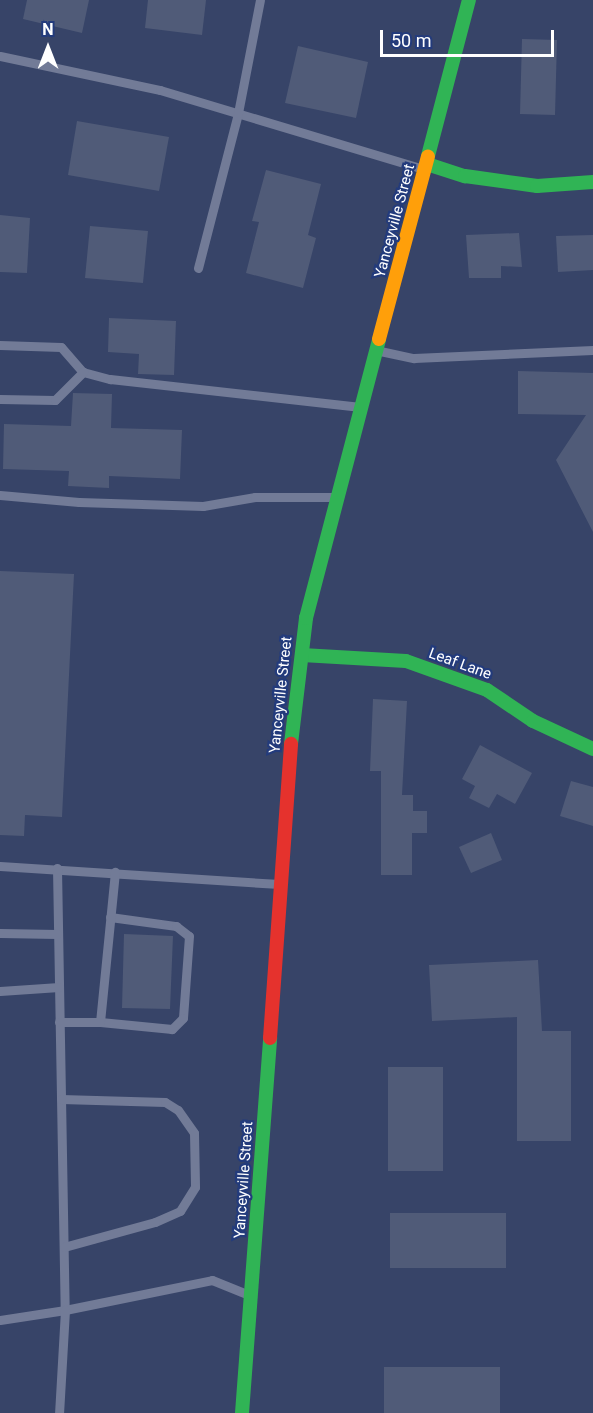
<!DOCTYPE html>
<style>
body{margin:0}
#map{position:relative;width:593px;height:1413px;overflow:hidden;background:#374468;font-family:Roboto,sans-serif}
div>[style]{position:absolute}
.building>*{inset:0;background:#505b78}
.lane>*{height:9px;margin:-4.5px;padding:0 4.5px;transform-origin:4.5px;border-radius:4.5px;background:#727b97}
.fast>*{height:14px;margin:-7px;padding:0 7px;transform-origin:7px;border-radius:7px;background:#30b455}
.slow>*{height:14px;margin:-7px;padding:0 7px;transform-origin:7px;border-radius:7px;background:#ff9f0a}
.jam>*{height:14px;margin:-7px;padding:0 7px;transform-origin:7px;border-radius:7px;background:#e5322d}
span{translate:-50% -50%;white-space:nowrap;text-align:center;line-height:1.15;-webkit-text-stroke:4.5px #233b7c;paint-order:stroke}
.street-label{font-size:15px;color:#fff}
.north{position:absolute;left:18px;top:18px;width:60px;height:60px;-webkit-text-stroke:4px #233b7c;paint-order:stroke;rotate:0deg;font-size:16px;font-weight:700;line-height:24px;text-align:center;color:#fff}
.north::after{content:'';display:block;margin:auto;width:21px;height:27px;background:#fff;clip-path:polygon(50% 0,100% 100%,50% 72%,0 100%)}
.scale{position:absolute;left:380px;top:30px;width:174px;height:27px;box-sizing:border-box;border:3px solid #fff;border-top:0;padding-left:8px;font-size:18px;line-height:21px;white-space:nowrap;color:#fff;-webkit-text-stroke:4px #233b7c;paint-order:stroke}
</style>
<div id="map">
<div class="building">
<div style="clip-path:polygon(27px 0,89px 0,82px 33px,23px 19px)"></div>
<div style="clip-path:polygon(148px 0,206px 0,202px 35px,145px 28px)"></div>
<div style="clip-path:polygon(522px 39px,557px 40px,555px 115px,520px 114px)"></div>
<div style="clip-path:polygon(298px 46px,368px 62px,356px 118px,285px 103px)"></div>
<div style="clip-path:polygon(77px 121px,169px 137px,159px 191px,68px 175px)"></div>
<div style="clip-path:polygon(266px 170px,321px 184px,308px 235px,316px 238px,303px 288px,246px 273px,259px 222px,252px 221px)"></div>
<div style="clip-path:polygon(0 215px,30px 218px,27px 273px,0 272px)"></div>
<div style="clip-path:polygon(90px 226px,148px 231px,143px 283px,85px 278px)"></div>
<div style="clip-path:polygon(519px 233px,522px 267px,501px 266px,501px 278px,469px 278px,466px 235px)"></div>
<div style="clip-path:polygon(593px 235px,593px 270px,558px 272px,556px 236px)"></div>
<div style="clip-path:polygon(109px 318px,176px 321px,174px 375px,138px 374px,139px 354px,108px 352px)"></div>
<div style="clip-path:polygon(518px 371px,593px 373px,593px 532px,556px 460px,586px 415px,518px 414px)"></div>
<div style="clip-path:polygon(73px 393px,112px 394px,111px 428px,182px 430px,180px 479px,109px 476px,109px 488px,68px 486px,69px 471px,3px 469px,4px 424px,71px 426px)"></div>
<div style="clip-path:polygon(0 571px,74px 574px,62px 817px,25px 815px,24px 836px,0 835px)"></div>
<div style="clip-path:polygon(373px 699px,407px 701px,402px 795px,413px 795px,413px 811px,427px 811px,427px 833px,412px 833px,412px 875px,381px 875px,381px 771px,370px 771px)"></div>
<div style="clip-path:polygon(480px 745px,532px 773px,515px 804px,497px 794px,489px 808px,469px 798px,475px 786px,462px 779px)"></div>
<div style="clip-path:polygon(571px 781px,593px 787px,593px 826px,560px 816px)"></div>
<div style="clip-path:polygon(491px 833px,502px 860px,471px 873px,459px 847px)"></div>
<div style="clip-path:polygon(124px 934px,173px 936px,170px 1009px,122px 1008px)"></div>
<div style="clip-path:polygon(538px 960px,542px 1031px,571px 1031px,571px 1141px,517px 1141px,517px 1017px,432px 1021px,429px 965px)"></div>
<div style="clip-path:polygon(388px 1067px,443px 1067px,443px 1171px,388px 1171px)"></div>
<div style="clip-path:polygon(390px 1213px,506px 1213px,506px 1268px,390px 1268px)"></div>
<div style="clip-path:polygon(384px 1367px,500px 1367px,500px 1413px,384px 1413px)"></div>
</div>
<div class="lane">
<div style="left:0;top:56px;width:164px;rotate:12deg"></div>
<div style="left:160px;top:90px;width:275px;rotate:16.7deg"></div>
<div style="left:198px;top:268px;width:160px;rotate:-75.5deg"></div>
<div style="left:238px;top:113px;width:115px;rotate:-79deg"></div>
<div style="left:0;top:345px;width:61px;rotate:1.9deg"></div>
<div style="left:61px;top:347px;width:33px;rotate:49deg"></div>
<div style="left:83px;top:372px;width:28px;rotate:15deg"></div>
<div style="left:110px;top:379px;width:252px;rotate:6.4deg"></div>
<div style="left:380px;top:351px;width:35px;rotate:12deg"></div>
<div style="left:414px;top:358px;width:179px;rotate:-2.6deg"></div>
<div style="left:0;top:399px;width:55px;rotate:1deg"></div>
<div style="left:55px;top:400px;width:40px;rotate:-45deg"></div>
<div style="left:0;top:495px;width:79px;rotate:5.1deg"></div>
<div style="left:79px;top:502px;width:124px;rotate:1.8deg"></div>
<div style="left:203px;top:506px;width:53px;rotate:-9.8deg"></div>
<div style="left:255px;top:497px;width:80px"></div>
<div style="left:0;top:866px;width:280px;rotate:3.7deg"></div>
<div style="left:57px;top:868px;width:442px;rotate:89deg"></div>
<div style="left:65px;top:1310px;width:150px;rotate:-11.5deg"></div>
<div style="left:212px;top:1280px;width:38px;rotate:22deg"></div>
<div style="left:110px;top:917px;width:67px;rotate:7.8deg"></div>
<div style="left:176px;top:926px;width:16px;rotate:38deg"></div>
<div style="left:189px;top:936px;width:82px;rotate:94.2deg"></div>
<div style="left:183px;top:1018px;width:16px;rotate:135deg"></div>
<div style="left:172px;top:1029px;width:72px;rotate:-174.4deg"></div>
<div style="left:100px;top:1022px;width:151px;rotate:-84.3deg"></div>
<div style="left:0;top:933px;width:57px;rotate:1deg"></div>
<div style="left:0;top:991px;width:59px;rotate:-3.9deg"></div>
<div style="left:59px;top:1022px;width:41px"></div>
<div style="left:61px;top:1099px;width:104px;rotate:1.7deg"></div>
<div style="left:165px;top:1102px;width:15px;rotate:32deg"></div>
<div style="left:178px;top:1110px;width:28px;rotate:55deg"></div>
<div style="left:194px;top:1133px;width:54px;rotate:88.9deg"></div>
<div style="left:195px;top:1187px;width:28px;rotate:122deg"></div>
<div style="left:180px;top:1211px;width:27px;rotate:156deg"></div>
<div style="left:155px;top:1222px;width:94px;rotate:164.6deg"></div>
<div style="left:0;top:1320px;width:66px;rotate:-8.7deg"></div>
<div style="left:65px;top:1310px;width:103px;rotate:93.3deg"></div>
</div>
<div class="fast">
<div style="left:428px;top:156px;width:161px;rotate:-75.3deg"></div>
<div style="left:427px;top:164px;width:40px;rotate:18deg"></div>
<div style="left:465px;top:176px;width:73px;rotate:7.9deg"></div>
<div style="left:537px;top:186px;width:56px;rotate:-4.1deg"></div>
<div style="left:302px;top:655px;width:104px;rotate:3.3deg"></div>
<div style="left:406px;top:661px;width:86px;rotate:19.7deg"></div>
<div style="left:487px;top:690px;width:55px;rotate:34deg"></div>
<div style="left:533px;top:721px;width:66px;rotate:25deg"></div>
<div style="left:291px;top:744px;width:127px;rotate:-83.2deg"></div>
<div style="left:306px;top:618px;width:288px;rotate:-75.3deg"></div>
<div style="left:242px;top:1413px;width:376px;rotate:-85.7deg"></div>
</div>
<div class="slow">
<div style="left:379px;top:339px;width:189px;rotate:-75deg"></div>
</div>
<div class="jam">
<div style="left:270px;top:1038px;width:295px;rotate:-85.9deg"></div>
</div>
<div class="street-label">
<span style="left:395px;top:221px;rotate:-75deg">Yanceyville Street</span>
<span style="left:460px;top:664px;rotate:20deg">Leaf Lane</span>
<span style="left:281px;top:695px;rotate:-84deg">Yanceyville Street</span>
<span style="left:244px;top:1180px;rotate:-86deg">Yanceyville Street</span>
</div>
<div class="north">N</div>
<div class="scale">50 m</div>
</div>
